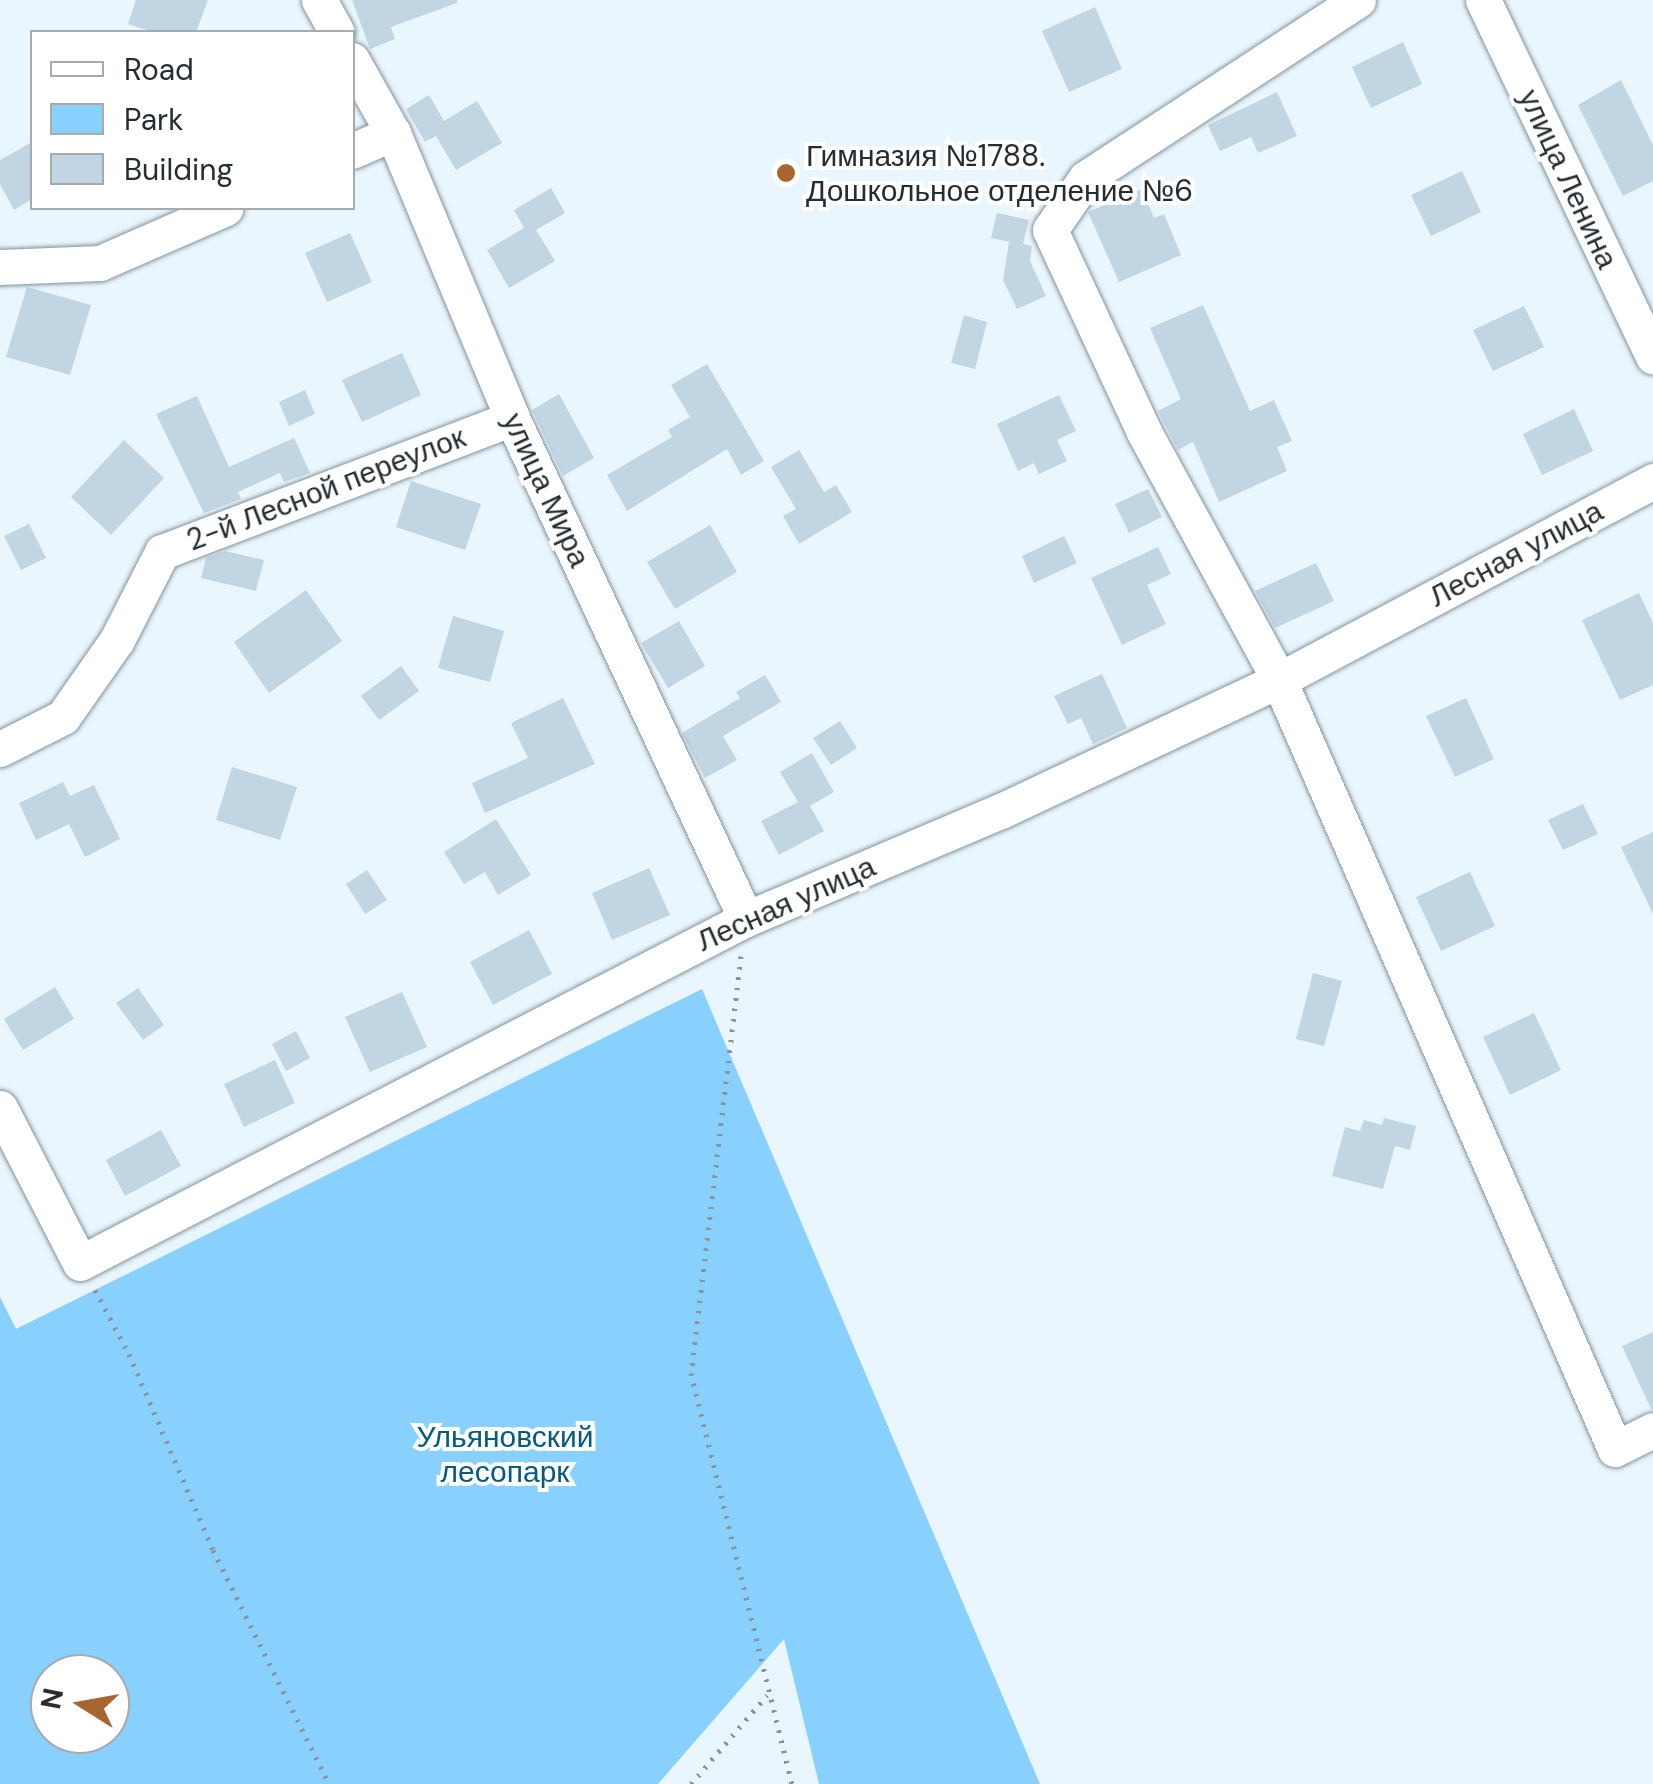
<!DOCTYPE html>
<meta charset="utf-8">
<style>
body{margin:0}
#map{position:relative;width:1653px;height:1784px;overflow:hidden;background:#eaf6fd;font-family:"DM Sans",sans-serif}
div>[style]{position:absolute}
.green>*{inset:0;background:#88d0fd}
.building>*{inset:0;background:#c2d5e2}
.path>*{height:5px;margin-top:-2.5px;transform-origin:0;background:repeating-linear-gradient(90deg,#8a9399 0 2.5px,transparent 0 10.5px)}
.roads{filter:drop-shadow(0 0 2px #82939f) drop-shadow(0 0 2px #82939f)}
.minor>*{height:35px;margin:-17.5px;padding:0 17.5px;transform-origin:17.5px;border-radius:17.5px;background:#fff}
.dots>*{width:28px;height:28px;translate:-50% -50%;box-sizing:border-box;border:5px solid #fff;border-radius:50%}
span{translate:-50% -50%;white-space:nowrap;text-align:center;line-height:1.15;-webkit-text-stroke:8px #fff;paint-order:stroke}
.poi-label{font-size:30px;color:#262d32}
.left{translate:0 -50%;text-align:left}
.street-label{font-size:30px;color:#262d32}
.park-label{font-size:30px;color:#065980}
.legend{position:absolute;left:30px;top:30px;width:325px;height:180px;box-sizing:border-box;background:#fff;border:2px solid #a8abad;margin:0;padding:12px 18px;list-style:none;font-size:30px;color:#262d32}
.legend li{display:flex;align-items:center;gap:20px;height:50px}
.legend b{width:50px;border:2px solid #a8abad}
.north{position:absolute;left:30px;top:1654px;width:100px;height:100px;box-sizing:border-box;background:#fff;border:2px solid #a8abad;border-radius:50%;rotate:281deg;font-size:28px;font-weight:700;line-height:40px;text-align:center;color:#262d32}
.north::after{content:'';display:block;margin:auto;width:35px;height:45px;background:#a76630;clip-path:polygon(50% 0,100% 100%,50% 72%,0 100%)}
</style>
<div id="map">
<div class="green">
<div style="clip-path:polygon(evenodd,702px 989px,1040px 1784px,819px 1784px,784px 1639px,658px 1784px,0 1784px,0 1297px,16px 1329px,702px 989px,50px 1674px,110px 1674px,110px 1734px,50px 1734px,50px 1674px)"></div>
</div>
<div class="building">
<div style="clip-path:polygon(136px 0,208px 0,196px 32px,152px 32px,128px 24px)"></div>
<div style="clip-path:polygon(352px 0,457px 0,457px 3px,391px 27px,395px 39px,370px 49px)"></div>
<div style="clip-path:polygon(1095px 7px,1122px 69px,1069px 92px,1042px 31px)"></div>
<div style="clip-path:polygon(1403px 42px,1422px 84px,1371px 108px,1352px 67px)"></div>
<div style="clip-path:polygon(1621px 80px,1653px 145px,1653px 181px,1623px 196px,1578px 105px)"></div>
<div style="clip-path:polygon(1277px 92px,1297px 136px,1258px 153px,1251px 137px,1220px 151px,1208px 125px)"></div>
<div style="clip-path:polygon(429px 95px,444px 121px,477px 101px,502px 143px,456px 170px,436px 136px,425px 142px,406px 109px)"></div>
<div style="clip-path:polygon(32px 142px,32px 199px,14px 210px,0 184px,0 160px)"></div>
<div style="clip-path:polygon(1462px 171px,1481px 212px,1431px 236px,1411px 195px)"></div>
<div style="clip-path:polygon(551px 188px,565px 213px,536px 230px,555px 261px,509px 288px,487px 250px,524px 228px,514px 210px)"></div>
<div style="clip-path:polygon(1142px 189px,1154px 218px,1164px 214px,1181px 255px,1119px 282px,1088px 212px)"></div>
<div style="clip-path:polygon(997px 213px,1029px 220px,1023px 244px,1032px 246px,1030px 261px,1046px 296px,1017px 309px,1003px 280px,1009px 242px,1015px 243px,991px 238px)"></div>
<div style="clip-path:polygon(350px 233px,372px 282px,327px 302px,305px 253px)"></div>
<div style="clip-path:polygon(27px 287px,91px 305px,70px 375px,6px 357px)"></div>
<div style="clip-path:polygon(1203px 305px,1250px 411px,1274px 400px,1292px 441px,1277px 447px,1287px 471px,1219px 502px,1193px 442px,1178px 450px,1158px 411px,1181px 399px,1150px 328px)"></div>
<div style="clip-path:polygon(1524px 306px,1544px 347px,1493px 371px,1473px 330px)"></div>
<div style="clip-path:polygon(964px 315px,987px 322px,975px 369px,951px 363px)"></div>
<div style="clip-path:polygon(402px 353px,421px 395px,362px 422px,342px 380px)"></div>
<div style="clip-path:polygon(707px 364px,764px 461px,741px 475px,727px 449px,627px 511px,607px 475px,672px 437px,668px 430px,690px 417px,671px 385px)"></div>
<div style="clip-path:polygon(305px 390px,315px 414px,289px 426px,279px 402px)"></div>
<div style="clip-path:polygon(559px 394px,594px 458px,563px 476px,532px 410px)"></div>
<div style="clip-path:polygon(1059px 395px,1076px 431px,1057px 440px,1067px 461px,1039px 474px,1034px 463px,1018px 471px,997px 424px)"></div>
<div style="clip-path:polygon(197px 396px,229px 467px,294px 438px,310px 473px,284px 482px,280px 473px,238px 492px,241px 499px,204px 513px,156px 414px)"></div>
<div style="clip-path:polygon(1574px 409px,1593px 451px,1542px 475px,1523px 434px)"></div>
<div style="clip-path:polygon(124px 440px,164px 478px,111px 535px,71px 497px)"></div>
<div style="clip-path:polygon(799px 450px,824px 492px,836px 485px,852px 512px,799px 544px,783px 516px,796px 509px,771px 467px)"></div>
<div style="clip-path:polygon(411px 481px,481px 504px,465px 550px,396px 527px)"></div>
<div style="clip-path:polygon(1148px 489px,1162px 517px,1129px 533px,1115px 504px)"></div>
<div style="clip-path:polygon(29px 524px,46px 558px,21px 570px,4px 536px)"></div>
<div style="clip-path:polygon(710px 525px,737px 572px,675px 609px,647px 562px)"></div>
<div style="clip-path:polygon(1064px 536px,1077px 563px,1034px 583px,1022px 556px)"></div>
<div style="clip-path:polygon(1158px 547px,1171px 574px,1147px 585px,1166px 624px,1122px 645px,1091px 578px)"></div>
<div style="clip-path:polygon(225px 551px,264px 560px,256px 591px,201px 578px,206px 558px)"></div>
<div style="clip-path:polygon(1316px 563px,1334px 601px,1275px 628px,1255px 591px)"></div>
<div style="clip-path:polygon(306px 590px,342px 641px,269px 693px,234px 642px)"></div>
<div style="clip-path:polygon(1639px 593px,1653px 623px,1653px 685px,1620px 700px,1582px 620px)"></div>
<div style="clip-path:polygon(453px 616px,504px 631px,490px 682px,438px 668px)"></div>
<div style="clip-path:polygon(679px 621px,705px 666px,668px 688px,641px 643px)"></div>
<div style="clip-path:polygon(401px 666px,419px 691px,379px 720px,361px 696px)"></div>
<div style="clip-path:polygon(1102px 674px,1127px 728px,1093px 744px,1081px 718px,1068px 724px,1054px 696px)"></div>
<div style="clip-path:polygon(765px 675px,781px 702px,723px 736px,737px 760px,705px 778px,682px 733px,740px 698px,736px 692px)"></div>
<div style="clip-path:polygon(563px 698px,595px 764px,485px 813px,472px 783px,528px 758px,511px 723px)"></div>
<div style="clip-path:polygon(1466px 698px,1494px 759px,1455px 777px,1426px 716px)"></div>
<div style="clip-path:polygon(840px 721px,857px 748px,831px 765px,813px 738px)"></div>
<div style="clip-path:polygon(812px 753px,834px 792px,810px 806px,824px 831px,779px 855px,761px 821px,798px 802px,780px 772px)"></div>
<div style="clip-path:polygon(232px 767px,297px 787px,280px 840px,216px 820px)"></div>
<div style="clip-path:polygon(63px 782px,70px 796px,94px 785px,120px 839px,85px 857px,69px 824px,36px 840px,19px 803px)"></div>
<div style="clip-path:polygon(1583px 804px,1598px 834px,1563px 850px,1548px 820px)"></div>
<div style="clip-path:polygon(496px 819px,531px 875px,498px 895px,485px 872px,464px 884px,444px 852px)"></div>
<div style="clip-path:polygon(1653px 832px,1653px 914px,1621px 847px)"></div>
<div style="clip-path:polygon(649px 868px,670px 915px,612px 940px,592px 893px)"></div>
<div style="clip-path:polygon(367px 870px,387px 900px,365px 914px,346px 884px)"></div>
<div style="clip-path:polygon(1470px 872px,1495px 926px,1441px 951px,1416px 897px)"></div>
<div style="clip-path:polygon(529px 930px,552px 974px,493px 1005px,470px 962px)"></div>
<div style="clip-path:polygon(1313px 973px,1342px 981px,1324px 1046px,1296px 1039px)"></div>
<div style="clip-path:polygon(55px 987px,74px 1019px,23px 1050px,4px 1019px)"></div>
<div style="clip-path:polygon(138px 988px,164px 1025px,143px 1040px,116px 1003px)"></div>
<div style="clip-path:polygon(402px 992px,427px 1047px,370px 1072px,345px 1017px)"></div>
<div style="clip-path:polygon(1534px 1013px,1561px 1070px,1510px 1095px,1483px 1037px)"></div>
<div style="clip-path:polygon(296px 1031px,310px 1058px,286px 1071px,272px 1044px)"></div>
<div style="clip-path:polygon(275px 1060px,295px 1103px,244px 1127px,224px 1084px)"></div>
<div style="clip-path:polygon(1384px 1118px,1416px 1126px,1410px 1150px,1395px 1146px,1383px 1189px,1332px 1176px,1345px 1127px,1360px 1131px,1364px 1120px,1382px 1125px)"></div>
<div style="clip-path:polygon(161px 1130px,181px 1166px,125px 1196px,106px 1160px)"></div>
<div style="clip-path:polygon(1653px 1332px,1653px 1409px,1651px 1409px,1622px 1346px)"></div>
</div>
<div class="path">
<div style="left:741px;top:956px;width:420px;rotate:96.8deg"></div>
<div style="left:691px;top:1373px;width:423px;rotate:76.2deg"></div>
<div style="left:95px;top:1290px;width:72px;rotate:62deg"></div>
<div style="left:129px;top:1354px;width:213px;rotate:66.8deg"></div>
<div style="left:213px;top:1550px;width:261px;rotate:63.6deg"></div>
<div style="left:691px;top:1784px;width:117px;rotate:-49.5deg"></div>
</div>
<div class="roads">
<div class="minor">
<div style="left:319px;top:0;width:37px;rotate:61deg"></div>
<div style="left:1358px;top:0;width:325px;rotate:146.8deg"></div>
<div style="left:1086px;top:178px;width:63px;rotate:124.7deg"></div>
<div style="left:1050px;top:230px;width:223px;rotate:65deg"></div>
<div style="left:1144px;top:432px;width:282px;rotate:61.4deg"></div>
<div style="left:1279px;top:680px;width:839px;rotate:66.4deg"></div>
<div style="left:1615px;top:1449px;width:42px;rotate:-26.6deg"></div>
<div style="left:1483px;top:0;width:395px;rotate:64.5deg"></div>
<div style="left:352px;top:60px;width:84px;rotate:60.7deg"></div>
<div style="left:393px;top:133px;width:309px;rotate:67.3deg"></div>
<div style="left:512px;top:418px;width:553px;rotate:64.96deg"></div>
<div style="left:352px;top:151px;width:45px;rotate:-23.7deg"></div>
<div style="left:0;top:267px;width:100px;rotate:-2.3deg"></div>
<div style="left:100px;top:263px;width:137px;rotate:-23.6deg"></div>
<div style="left:0;top:749px;width:71px;rotate:-26.9deg"></div>
<div style="left:63px;top:717px;width:94px;rotate:-55deg"></div>
<div style="left:117px;top:640px;width:99px;rotate:-62.9deg"></div>
<div style="left:162px;top:552px;width:375px;rotate:-20.9deg"></div>
<div style="left:0;top:1108px;width:174px;rotate:62.7deg"></div>
<div style="left:80px;top:1263px;width:750px;rotate:-27.32deg"></div>
<div style="left:746px;top:919px;width:277px;rotate:-23deg"></div>
<div style="left:1001px;top:811px;width:307px;rotate:-25.2deg"></div>
<div style="left:1279px;top:680px;width:424px;rotate:-28deg"></div>
</div>
</div>
<div class="dots">
<div style="left:786px;top:173px;background:#a76630"></div>
</div>
<div class="poi-label">
<span class="left" style="left:806px;top:173px">Гимназия №1788.<br>Дошкольное отделение №6</span>
</div>
<div class="street-label">
<span style="left:1568px;top:179px;rotate:65deg">улица Ленина</span>
<span style="left:326px;top:489px;rotate:-21deg">2-й Лесной переулок</span>
<span style="left:546px;top:490px;rotate:65deg">улица Мира</span>
<span style="left:1516px;top:554px;rotate:-28deg">Лесная улица</span>
<span style="left:786px;top:904px;rotate:-24deg">Лесная улица</span>
</div>
<div class="park-label">
<span style="left:505px;top:1454px">Ульяновский<br>лесопарк</span>
</div>
<ul class="legend">
<li><b style="height:12px;background:#fff"></b>Road</li>
<li><b style="height:28px;background:#88d0fd"></b>Park</li>
<li><b style="height:28px;background:#c2d5e2"></b>Building</li>
</ul>
<div class="north">N</div>
</div>
